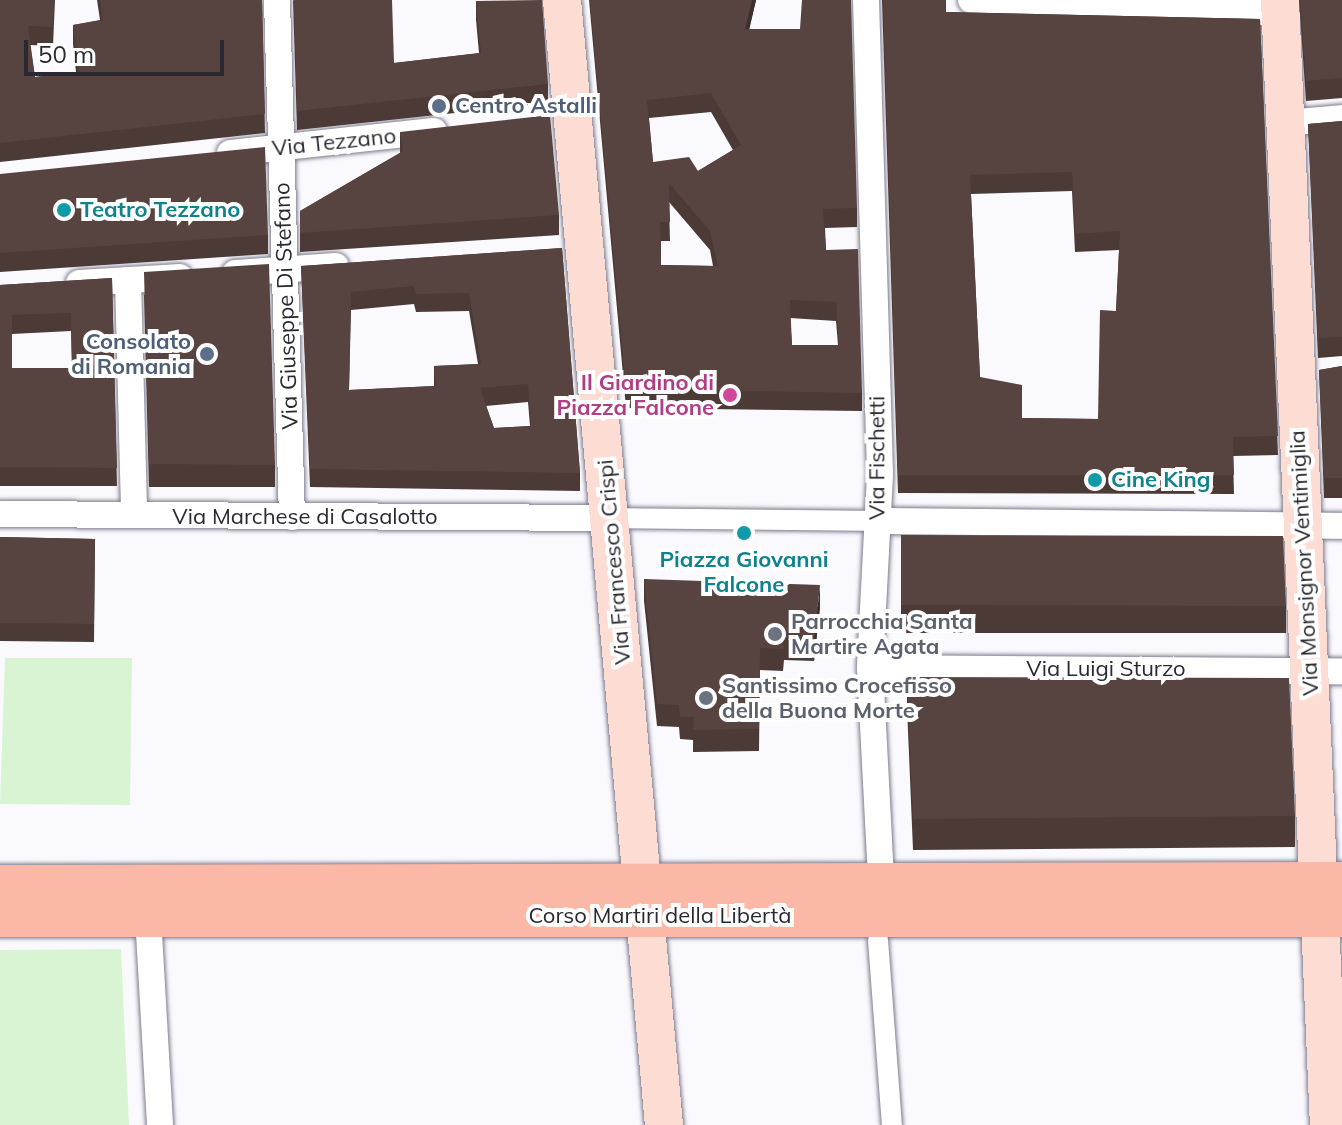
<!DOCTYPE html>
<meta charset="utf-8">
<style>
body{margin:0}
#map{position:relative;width:1342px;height:1125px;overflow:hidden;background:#fafafe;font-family:Mulish,sans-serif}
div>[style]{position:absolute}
.green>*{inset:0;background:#d8f4d3}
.roads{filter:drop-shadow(0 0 2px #7d7b8e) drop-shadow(0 0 2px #7d7b8e)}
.pedestrian>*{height:20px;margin:-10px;padding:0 10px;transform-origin:10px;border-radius:10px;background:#fff}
.minor>*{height:26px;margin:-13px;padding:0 13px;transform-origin:13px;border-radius:13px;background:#fff}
.secondary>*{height:38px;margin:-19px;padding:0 19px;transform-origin:19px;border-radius:19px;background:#fddcd3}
.primary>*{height:42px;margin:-21px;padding:0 21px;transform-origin:21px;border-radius:21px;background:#fbb8a6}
.wall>*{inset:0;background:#4b3a36}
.shaded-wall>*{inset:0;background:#3d2f2c}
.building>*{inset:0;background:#57433f}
.dots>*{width:22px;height:22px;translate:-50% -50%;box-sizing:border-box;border:4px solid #fff;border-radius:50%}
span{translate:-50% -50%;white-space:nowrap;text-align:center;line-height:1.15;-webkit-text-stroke:8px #fff;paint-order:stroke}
.service-label{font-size:22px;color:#4e5e75;font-weight:700}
.left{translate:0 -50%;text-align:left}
.right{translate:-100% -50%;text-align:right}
.street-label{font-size:22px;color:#2a2931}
.culture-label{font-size:22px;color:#0d838f;font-weight:700}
.hotel-label{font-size:22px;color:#b23c85;font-weight:700}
.worship-label{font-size:22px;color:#5b616d;font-weight:700}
.scale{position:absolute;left:24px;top:40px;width:200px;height:36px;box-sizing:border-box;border:4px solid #2a2931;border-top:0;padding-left:10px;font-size:24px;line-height:28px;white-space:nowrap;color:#2a2931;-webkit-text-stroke:6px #fff;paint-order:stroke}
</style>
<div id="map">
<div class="green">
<div style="clip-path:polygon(5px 658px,132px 658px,130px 805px,0 804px)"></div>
<div style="clip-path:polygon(121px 949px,129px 1125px,0 1125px,0 950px)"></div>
</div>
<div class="roads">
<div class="pedestrian">
<div style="left:610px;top:518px;width:267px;rotate:0.6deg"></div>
<div style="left:878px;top:940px;width:186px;rotate:85.7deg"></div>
</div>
<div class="minor">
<div style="left:277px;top:0;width:517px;rotate:88.34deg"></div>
<div style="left:866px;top:0;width:475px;rotate:88.3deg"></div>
<div style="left:880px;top:475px;width:193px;rotate:93deg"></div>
<div style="left:870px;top:668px;width:228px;rotate:87deg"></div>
<div style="left:971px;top:0;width:309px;rotate:2.4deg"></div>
<div style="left:1285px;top:123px;width:57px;rotate:-5deg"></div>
<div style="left:230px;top:153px;width:205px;rotate:-6.2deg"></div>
<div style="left:235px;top:273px;width:101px;rotate:-4deg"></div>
<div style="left:128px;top:280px;width:235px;rotate:88.5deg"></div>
<div style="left:79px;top:283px;width:101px;rotate:-3.4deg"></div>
<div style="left:0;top:514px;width:610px;rotate:0.38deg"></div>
<div style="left:877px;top:521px;width:465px;rotate:0.6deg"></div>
<div style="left:870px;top:668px;width:472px;rotate:0.4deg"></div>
<div style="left:148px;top:916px;width:209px;rotate:86.7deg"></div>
</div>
<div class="secondary">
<div style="left:562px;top:0;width:1130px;rotate:84.82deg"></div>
<div style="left:1280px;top:0;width:1126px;rotate:87.51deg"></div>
</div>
<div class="primary">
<div style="left:0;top:886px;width:1342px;rotate:-0.13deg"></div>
<div style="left:0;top:916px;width:1342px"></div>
</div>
</div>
<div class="wall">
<div style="clip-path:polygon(0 0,55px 0,53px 46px,30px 45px,35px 77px,76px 72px,73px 44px,73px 25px,100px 20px,97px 0,262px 0,265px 133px,0 162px)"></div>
<div style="clip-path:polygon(293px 0,394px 63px,479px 53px,476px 20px,476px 1px,548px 84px,548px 103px,297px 130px)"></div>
<div style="clip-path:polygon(evenodd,589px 0,756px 0,749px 29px,857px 208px,857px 227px,825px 228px,826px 250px,862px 393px,862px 411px,626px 408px,589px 0,711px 112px,733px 150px,698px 171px,653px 162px,649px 118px,711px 112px,589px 0,669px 202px,710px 250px,713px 266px,661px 265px,661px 241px,670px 241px,669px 202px,589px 0,790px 318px,836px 321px,838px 345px,792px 345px,790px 318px)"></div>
<div style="clip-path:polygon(evenodd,882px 0,946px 0,946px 12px,1260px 19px,1278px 455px,1233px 456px,1234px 494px,898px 493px,882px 0,1072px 191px,1075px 252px,1119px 250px,1116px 311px,1098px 419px,1022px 418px,980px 377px,971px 194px,1072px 191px)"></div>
<div style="clip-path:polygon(1299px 0,1342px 0,1342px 98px,1306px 101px)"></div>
<div style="clip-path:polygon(1342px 121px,1342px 356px,1318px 358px,1308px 124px)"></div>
<div style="clip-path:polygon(400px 132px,559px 215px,559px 235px,300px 252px,300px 211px,400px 153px)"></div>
<div style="clip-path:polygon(0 174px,268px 235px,268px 254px,0 272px)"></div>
<div style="clip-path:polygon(evenodd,562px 248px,580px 473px,580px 491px,310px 487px,301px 266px,562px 248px,414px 304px,416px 312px,469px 311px,478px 364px,434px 366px,434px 386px,349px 390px,351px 310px,414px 304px,562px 248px,528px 402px,530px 426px,494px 428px,486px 406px,528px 402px)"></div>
<div style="clip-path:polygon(evenodd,112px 278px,117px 486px,0 486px,0 285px,112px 278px,71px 331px,72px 368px,12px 368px,12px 334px,71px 331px)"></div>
<div style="clip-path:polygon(144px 294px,275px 465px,275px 487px,149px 487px)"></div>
<div style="clip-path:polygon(1342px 366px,1342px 498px,1324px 498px,1319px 370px)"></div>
<div style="clip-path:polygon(901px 535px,1286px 606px,1286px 633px,901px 633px)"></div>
<div style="clip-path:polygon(0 537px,95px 539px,94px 642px,0 641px)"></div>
<div style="clip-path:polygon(644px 579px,820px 607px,814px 661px,784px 660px,783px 671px,760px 670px,759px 751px,693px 752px,693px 740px,680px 739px,679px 727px,657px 726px,644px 601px)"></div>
<div style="clip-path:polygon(907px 677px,1295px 816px,1295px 847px,913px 850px,907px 707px)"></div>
</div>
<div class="shaded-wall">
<div style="clip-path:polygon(752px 0,756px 0,745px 48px,745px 29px)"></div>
<div style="clip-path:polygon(820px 585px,820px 607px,814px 661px,814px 639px)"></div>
</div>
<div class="building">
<div style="clip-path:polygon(0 0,54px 0,53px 27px,28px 26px,35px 77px,79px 72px,73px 25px,103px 20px,100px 0,262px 0,265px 114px,0 143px)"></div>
<div style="clip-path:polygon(294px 0,392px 0,394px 63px,481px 53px,476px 1px,542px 0,548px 84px,297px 111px)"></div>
<div style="clip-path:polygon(evenodd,590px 0,752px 0,745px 29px,800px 29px,802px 0,851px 0,857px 208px,823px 209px,826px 250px,858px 249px,862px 393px,626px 389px,590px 0,711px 93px,741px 145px,698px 171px,689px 157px,653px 162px,647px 100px,711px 93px,590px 0,669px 183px,710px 231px,718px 266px,661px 265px,660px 222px,670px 222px,669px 183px,590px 0,790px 300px,836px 302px,839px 345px,792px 345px,790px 300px)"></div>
<div style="clip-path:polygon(evenodd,883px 0,946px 0,945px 12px,1260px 19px,1278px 436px,1233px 437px,1234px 475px,898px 475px,883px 0,1072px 172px,1075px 234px,1120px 231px,1116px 311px,1100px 310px,1098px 419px,1022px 418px,1022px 385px,980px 377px,970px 175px,1072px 172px)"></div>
<div style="clip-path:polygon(1300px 0,1342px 0,1342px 78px,1306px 81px)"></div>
<div style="clip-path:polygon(550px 115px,559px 215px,300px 233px,300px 211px,403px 151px,400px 132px)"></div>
<div style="clip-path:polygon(1342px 121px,1342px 337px,1318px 338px,1308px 124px)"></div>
<div style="clip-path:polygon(265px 147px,268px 235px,0 253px,0 174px)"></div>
<div style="clip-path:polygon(evenodd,562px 248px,580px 473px,310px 469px,301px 266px,562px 248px,414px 286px,416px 294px,469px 293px,481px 364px,434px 366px,436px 386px,349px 390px,351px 292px,414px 286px,562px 248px,528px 384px,531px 426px,494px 428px,480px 388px,528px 384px)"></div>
<div style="clip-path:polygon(269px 264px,275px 465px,149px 464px,144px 272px)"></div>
<div style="clip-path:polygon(evenodd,112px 278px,117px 468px,0 467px,0 285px,112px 278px,71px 313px,72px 368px,12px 368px,12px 315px,71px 313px)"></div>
<div style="clip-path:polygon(1342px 366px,1342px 478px,1324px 478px,1319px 370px)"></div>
<div style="clip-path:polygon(901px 535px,1283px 536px,1286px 606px,901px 605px)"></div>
<div style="clip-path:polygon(0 537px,95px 539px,94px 624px,0 623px)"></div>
<div style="clip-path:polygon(644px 579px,820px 585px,814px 639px,784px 638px,783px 649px,760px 648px,759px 729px,693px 730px,694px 717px,680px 717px,679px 705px,657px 704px)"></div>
<div style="clip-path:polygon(907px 677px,1289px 678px,1295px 816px,913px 819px)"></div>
</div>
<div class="dots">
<div style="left:439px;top:106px;background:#5c6f8a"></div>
<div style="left:64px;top:210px;background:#0f9aa8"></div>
<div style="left:207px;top:354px;background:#5c6f8a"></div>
<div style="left:730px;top:395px;background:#d1479c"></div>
<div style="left:1095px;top:480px;background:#0f9aa8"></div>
<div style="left:744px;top:533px;background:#0f9aa8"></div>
<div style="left:775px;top:634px;background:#6b7280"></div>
<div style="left:706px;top:698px;background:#6b7280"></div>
</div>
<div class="service-label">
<span class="left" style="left:455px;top:106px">Centro Astalli</span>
<span class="right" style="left:191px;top:354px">Consolato<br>di Romania</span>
</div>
<div class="street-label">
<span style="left:334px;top:142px;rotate:-6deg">Via Tezzano</span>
<span style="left:286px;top:306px;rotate:-92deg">Via Giuseppe Di Stefano</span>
<span style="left:877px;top:458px;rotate:-90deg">Via Fischetti</span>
<span style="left:305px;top:517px">Via Marchese di Casalotto</span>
<span style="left:614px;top:562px;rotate:-95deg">Via Francesco Crispi</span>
<span style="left:1304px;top:563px;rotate:-93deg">Via Monsignor Ventimiglia</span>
<span style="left:1106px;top:669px">Via Luigi Sturzo</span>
<span style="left:660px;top:916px">Corso Martiri della Libertà</span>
</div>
<div class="culture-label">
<span class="left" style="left:80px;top:210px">Teatro Tezzano</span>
<span class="left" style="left:1111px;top:480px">Cine King</span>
<span style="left:744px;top:572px">Piazza Giovanni<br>Falcone</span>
</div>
<div class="hotel-label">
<span class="right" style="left:714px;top:395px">Il Giardino di<br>Piazza Falcone</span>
</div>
<div class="worship-label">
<span class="left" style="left:791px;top:634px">Parrocchia Santa<br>Martire Agata</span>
<span class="left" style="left:722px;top:698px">Santissimo Crocefisso<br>della Buona Morte</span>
</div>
<div class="scale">50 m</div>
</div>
